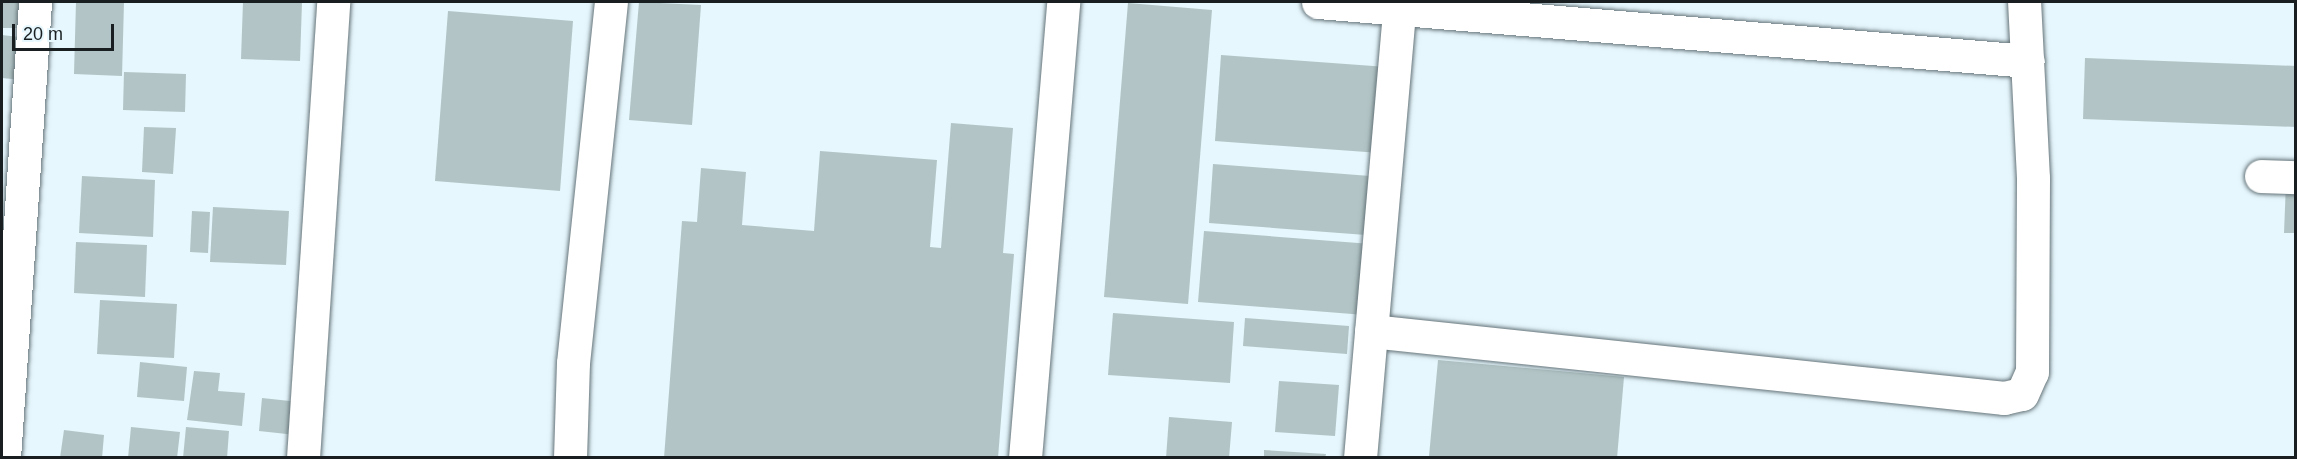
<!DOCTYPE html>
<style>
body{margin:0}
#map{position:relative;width:2297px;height:459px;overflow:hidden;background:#e6f7fd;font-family:Helvetica,sans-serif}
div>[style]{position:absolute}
.building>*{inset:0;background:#b2c4c5}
.roads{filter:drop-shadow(0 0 2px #657479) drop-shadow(0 0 2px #657479)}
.minor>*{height:33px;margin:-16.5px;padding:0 16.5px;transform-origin:16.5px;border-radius:16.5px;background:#fff}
span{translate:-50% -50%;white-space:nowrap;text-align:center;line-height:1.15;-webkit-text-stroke:6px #e6f7fd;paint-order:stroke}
.frame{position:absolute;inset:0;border:3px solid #191f21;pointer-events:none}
.scale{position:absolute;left:12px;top:24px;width:102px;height:27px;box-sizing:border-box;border:3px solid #191f21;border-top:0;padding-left:8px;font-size:18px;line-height:21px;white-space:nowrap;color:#191f21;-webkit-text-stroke:4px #e6f7fd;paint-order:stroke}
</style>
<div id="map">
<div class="building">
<div style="clip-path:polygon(2px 2px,29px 2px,29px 28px,2px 28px)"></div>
<div style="clip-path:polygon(76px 2px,124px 2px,122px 76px,74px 74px)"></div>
<div style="clip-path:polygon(243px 2px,302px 2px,300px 61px,241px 59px)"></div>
<div style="clip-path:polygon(639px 2px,701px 5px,692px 125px,629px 120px)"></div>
<div style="clip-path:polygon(1128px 3px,1212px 10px,1188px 304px,1104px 297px)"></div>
<div style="clip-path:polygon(448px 11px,573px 21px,560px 191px,435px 181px)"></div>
<div style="clip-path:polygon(2px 35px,27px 38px,22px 80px,2px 78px)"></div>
<div style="clip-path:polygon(1221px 55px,1387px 67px,1380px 153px,1215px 141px)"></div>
<div style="clip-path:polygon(2085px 58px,2296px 66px,2296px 127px,2083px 119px)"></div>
<div style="clip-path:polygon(124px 72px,186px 74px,185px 112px,123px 110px)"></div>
<div style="clip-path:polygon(951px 123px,1013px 128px,1003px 253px,1014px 254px,998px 458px,664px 458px,682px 221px,697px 222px,701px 168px,746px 172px,742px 225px,814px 231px,820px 151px,937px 160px,930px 247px,941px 248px)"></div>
<div style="clip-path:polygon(144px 127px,176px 128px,173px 174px,142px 172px)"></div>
<div style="clip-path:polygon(1213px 164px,1370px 176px,1366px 235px,1209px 223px)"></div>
<div style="clip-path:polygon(82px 176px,155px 180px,153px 237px,79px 233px)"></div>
<div style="clip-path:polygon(2286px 183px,2296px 183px,2296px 233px,2284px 233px)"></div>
<div style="clip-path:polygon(213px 207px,289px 211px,286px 265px,210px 262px)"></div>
<div style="clip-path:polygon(192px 211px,210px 212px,208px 253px,190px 252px)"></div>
<div style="clip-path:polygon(1204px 231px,1371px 244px,1365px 315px,1198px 302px)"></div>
<div style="clip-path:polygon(76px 242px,147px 245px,145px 297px,74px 293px)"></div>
<div style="clip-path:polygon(100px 300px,177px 304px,174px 358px,97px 354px)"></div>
<div style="clip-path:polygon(1113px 313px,1234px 322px,1230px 383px,1108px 375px)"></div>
<div style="clip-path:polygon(1245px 318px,1349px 326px,1347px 354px,1243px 346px)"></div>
<div style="clip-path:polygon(1438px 360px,1624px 377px,1617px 458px,1429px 456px)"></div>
<div style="clip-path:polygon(140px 362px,187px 367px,184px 401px,137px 397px)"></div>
<div style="clip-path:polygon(194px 371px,220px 373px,218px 391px,245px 393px,242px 426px,187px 420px)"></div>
<div style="clip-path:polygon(1279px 381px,1339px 385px,1335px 436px,1275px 432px)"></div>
<div style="clip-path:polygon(262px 398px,299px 402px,296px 435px,259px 431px)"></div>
<div style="clip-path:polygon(1169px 417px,1232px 422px,1229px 458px,1166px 458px)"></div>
<div style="clip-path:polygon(131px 427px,180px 432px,177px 458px,128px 458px)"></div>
<div style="clip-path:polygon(186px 427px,229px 431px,227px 458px,183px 458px)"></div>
<div style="clip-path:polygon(64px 430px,104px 435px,102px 458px,60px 458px)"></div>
<div style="clip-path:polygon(1264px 450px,1326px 454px,1325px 458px,1264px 458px)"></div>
</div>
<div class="roads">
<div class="minor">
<div style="left:1318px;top:2px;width:712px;rotate:4.75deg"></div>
<div style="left:2261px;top:176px;width:35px;rotate:2deg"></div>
<div style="left:1371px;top:331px;width:637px;rotate:6.04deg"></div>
<div style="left:2004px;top:398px;width:18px;rotate:-13deg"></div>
<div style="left:2022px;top:394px;width:24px;rotate:-66deg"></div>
<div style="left:2032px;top:372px;width:194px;rotate:-89.7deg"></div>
<div style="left:2033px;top:178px;width:176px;rotate:-92.9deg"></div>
<div style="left:4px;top:458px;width:457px;rotate:-86.1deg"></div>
<div style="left:303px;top:458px;width:457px;rotate:-86.2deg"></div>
<div style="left:570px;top:458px;width:95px;rotate:-88.2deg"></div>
<div style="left:573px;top:363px;width:363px;rotate:-84deg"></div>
<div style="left:1025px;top:458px;width:458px;rotate:-85.2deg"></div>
<div style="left:1360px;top:458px;width:452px;rotate:-85deg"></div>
</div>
</div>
<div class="frame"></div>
<div class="scale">20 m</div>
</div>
